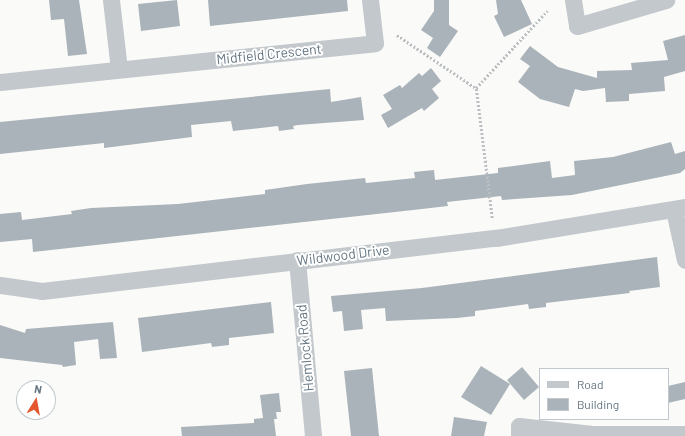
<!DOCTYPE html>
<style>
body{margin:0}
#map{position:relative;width:685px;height:436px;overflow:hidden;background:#fafaf8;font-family:Barlow,sans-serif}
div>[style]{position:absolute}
.building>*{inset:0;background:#aab3b9}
.path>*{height:2.5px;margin-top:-1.25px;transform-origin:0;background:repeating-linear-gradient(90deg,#bbbfc2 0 2px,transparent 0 4px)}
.street>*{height:17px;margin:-8.5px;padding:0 8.5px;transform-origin:8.5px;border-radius:8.5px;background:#c3c8cc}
span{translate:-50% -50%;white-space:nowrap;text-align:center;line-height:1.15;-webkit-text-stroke:4px #fff;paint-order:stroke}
.street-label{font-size:14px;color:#657683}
.legend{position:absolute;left:539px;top:368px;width:130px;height:52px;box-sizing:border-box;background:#fff;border:1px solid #c1c8cd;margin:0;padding:5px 7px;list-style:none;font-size:12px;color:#657683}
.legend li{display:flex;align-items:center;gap:8px;height:20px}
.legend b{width:20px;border:1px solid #c1c8cd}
.north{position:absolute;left:16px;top:380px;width:40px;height:40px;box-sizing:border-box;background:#fff;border:1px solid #c1c8cd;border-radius:50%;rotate:11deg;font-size:11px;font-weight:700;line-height:16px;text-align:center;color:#657683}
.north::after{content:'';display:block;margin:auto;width:14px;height:18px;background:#e4572e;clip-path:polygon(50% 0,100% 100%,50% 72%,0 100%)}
</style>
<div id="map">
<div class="building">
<div style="clip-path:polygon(49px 0,79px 0,87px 54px,68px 56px,64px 19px,51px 20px)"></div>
<div style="clip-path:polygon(177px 0,180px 26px,141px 31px,138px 4px)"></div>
<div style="clip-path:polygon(208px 0,347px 0,348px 11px,210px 26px)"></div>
<div style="clip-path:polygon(434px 0,449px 0,449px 25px,458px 31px,440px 57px,427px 48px,433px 38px,421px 30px,434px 11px)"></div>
<div style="clip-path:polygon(496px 0,521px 0,532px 24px,504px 37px,494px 16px,498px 14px)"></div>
<div style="clip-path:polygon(685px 35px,685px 71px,664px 77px,665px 91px,629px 94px,629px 101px,606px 102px,605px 88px,583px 91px,575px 89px,569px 107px,540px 99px,518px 82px,530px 66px,520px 59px,530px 46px,558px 67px,597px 78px,597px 71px,632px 70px,631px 63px,668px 60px,663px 41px)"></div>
<div style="clip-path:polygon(431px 68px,441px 81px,432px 89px,439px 98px,424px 111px,422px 108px,388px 128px,381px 115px,392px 109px,383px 95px,400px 85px,402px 88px,419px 73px,422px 76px)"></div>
<div style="clip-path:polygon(330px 89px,331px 102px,361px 97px,364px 120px,298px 125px,293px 126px,294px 129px,279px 131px,278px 126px,233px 131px,231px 121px,191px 125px,192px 137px,104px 148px,104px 143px,0 154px,0 122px)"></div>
<div style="clip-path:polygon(671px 142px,675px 154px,685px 151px,685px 169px,680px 173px,572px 195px,502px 200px,501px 196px,447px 202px,448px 206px,413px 210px,33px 252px,32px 239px,0 242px,0 214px,21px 212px,22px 220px,72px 214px,71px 211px,91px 208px,178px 204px,265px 194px,265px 190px,307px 184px,365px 178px,366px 183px,415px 178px,414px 172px,434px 170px,435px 180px,498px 173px,498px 168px,550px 161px,552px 178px,575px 175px,574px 161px,613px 157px)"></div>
<div style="clip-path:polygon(657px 257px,660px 287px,629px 291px,630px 293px,546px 303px,546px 307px,529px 309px,528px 304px,475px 311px,475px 316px,457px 318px,386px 321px,385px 308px,361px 310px,363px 329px,344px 331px,342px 311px,333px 312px,331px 296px,422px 288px)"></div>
<div style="clip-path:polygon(271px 302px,274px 333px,229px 338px,229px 345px,212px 347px,211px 343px,142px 352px,138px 318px)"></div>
<div style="clip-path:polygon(113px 322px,117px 358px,100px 359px,98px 339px,74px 342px,76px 365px,63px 367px,62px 365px,0 358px,0 325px,25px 333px,26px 329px)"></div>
<div style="clip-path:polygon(481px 366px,510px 384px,491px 415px,461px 397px)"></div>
<div style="clip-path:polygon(522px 367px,539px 387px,524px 400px,507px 380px)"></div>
<div style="clip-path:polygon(372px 368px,379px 436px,351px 436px,344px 371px)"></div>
<div style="clip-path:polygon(685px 382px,685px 399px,668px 403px,668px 386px)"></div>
<div style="clip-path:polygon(279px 393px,281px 412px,276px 412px,277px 419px,274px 419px,276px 436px,182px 436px,181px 427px,254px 423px,254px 419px,263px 418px,260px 395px)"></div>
<div style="clip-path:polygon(454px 417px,487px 422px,484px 436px,451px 436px)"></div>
</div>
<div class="path">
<div style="left:397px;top:35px;width:95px;rotate:33.9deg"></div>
<div style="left:492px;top:218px;width:131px;rotate:-97deg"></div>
<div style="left:476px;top:88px;width:105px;rotate:-47.3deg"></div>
</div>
<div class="street">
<div style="left:111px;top:0;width:69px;rotate:83.4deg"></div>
<div style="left:573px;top:0;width:26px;rotate:81deg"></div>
<div style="left:577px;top:26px;width:93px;rotate:-16.3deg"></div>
<div style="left:0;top:82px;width:377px;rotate:-5.9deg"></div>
<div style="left:375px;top:43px;width:43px;rotate:-96.6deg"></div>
<div style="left:674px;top:210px;width:51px;rotate:77.6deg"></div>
<div style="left:297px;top:260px;width:177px;rotate:84.8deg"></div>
<div style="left:0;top:285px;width:42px;rotate:8.1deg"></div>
<div style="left:42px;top:291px;width:457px;rotate:-6.7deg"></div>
<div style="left:496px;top:238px;width:192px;rotate:-9.3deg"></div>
<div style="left:519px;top:436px;width:10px;rotate:-90deg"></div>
<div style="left:519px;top:426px;width:74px;rotate:6.2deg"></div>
<div style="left:593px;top:434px;width:92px"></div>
</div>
<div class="street-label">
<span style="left:269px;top:54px;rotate:-6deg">Midfield Crescent</span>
<span style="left:343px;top:255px;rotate:-7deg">Wildwood Drive</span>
<span style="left:305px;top:348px;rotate:-95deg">Hemlock Road</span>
</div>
<ul class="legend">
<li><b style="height:5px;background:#c3c8cc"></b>Road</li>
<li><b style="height:11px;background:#aab3b9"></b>Building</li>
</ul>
<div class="north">N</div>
</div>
